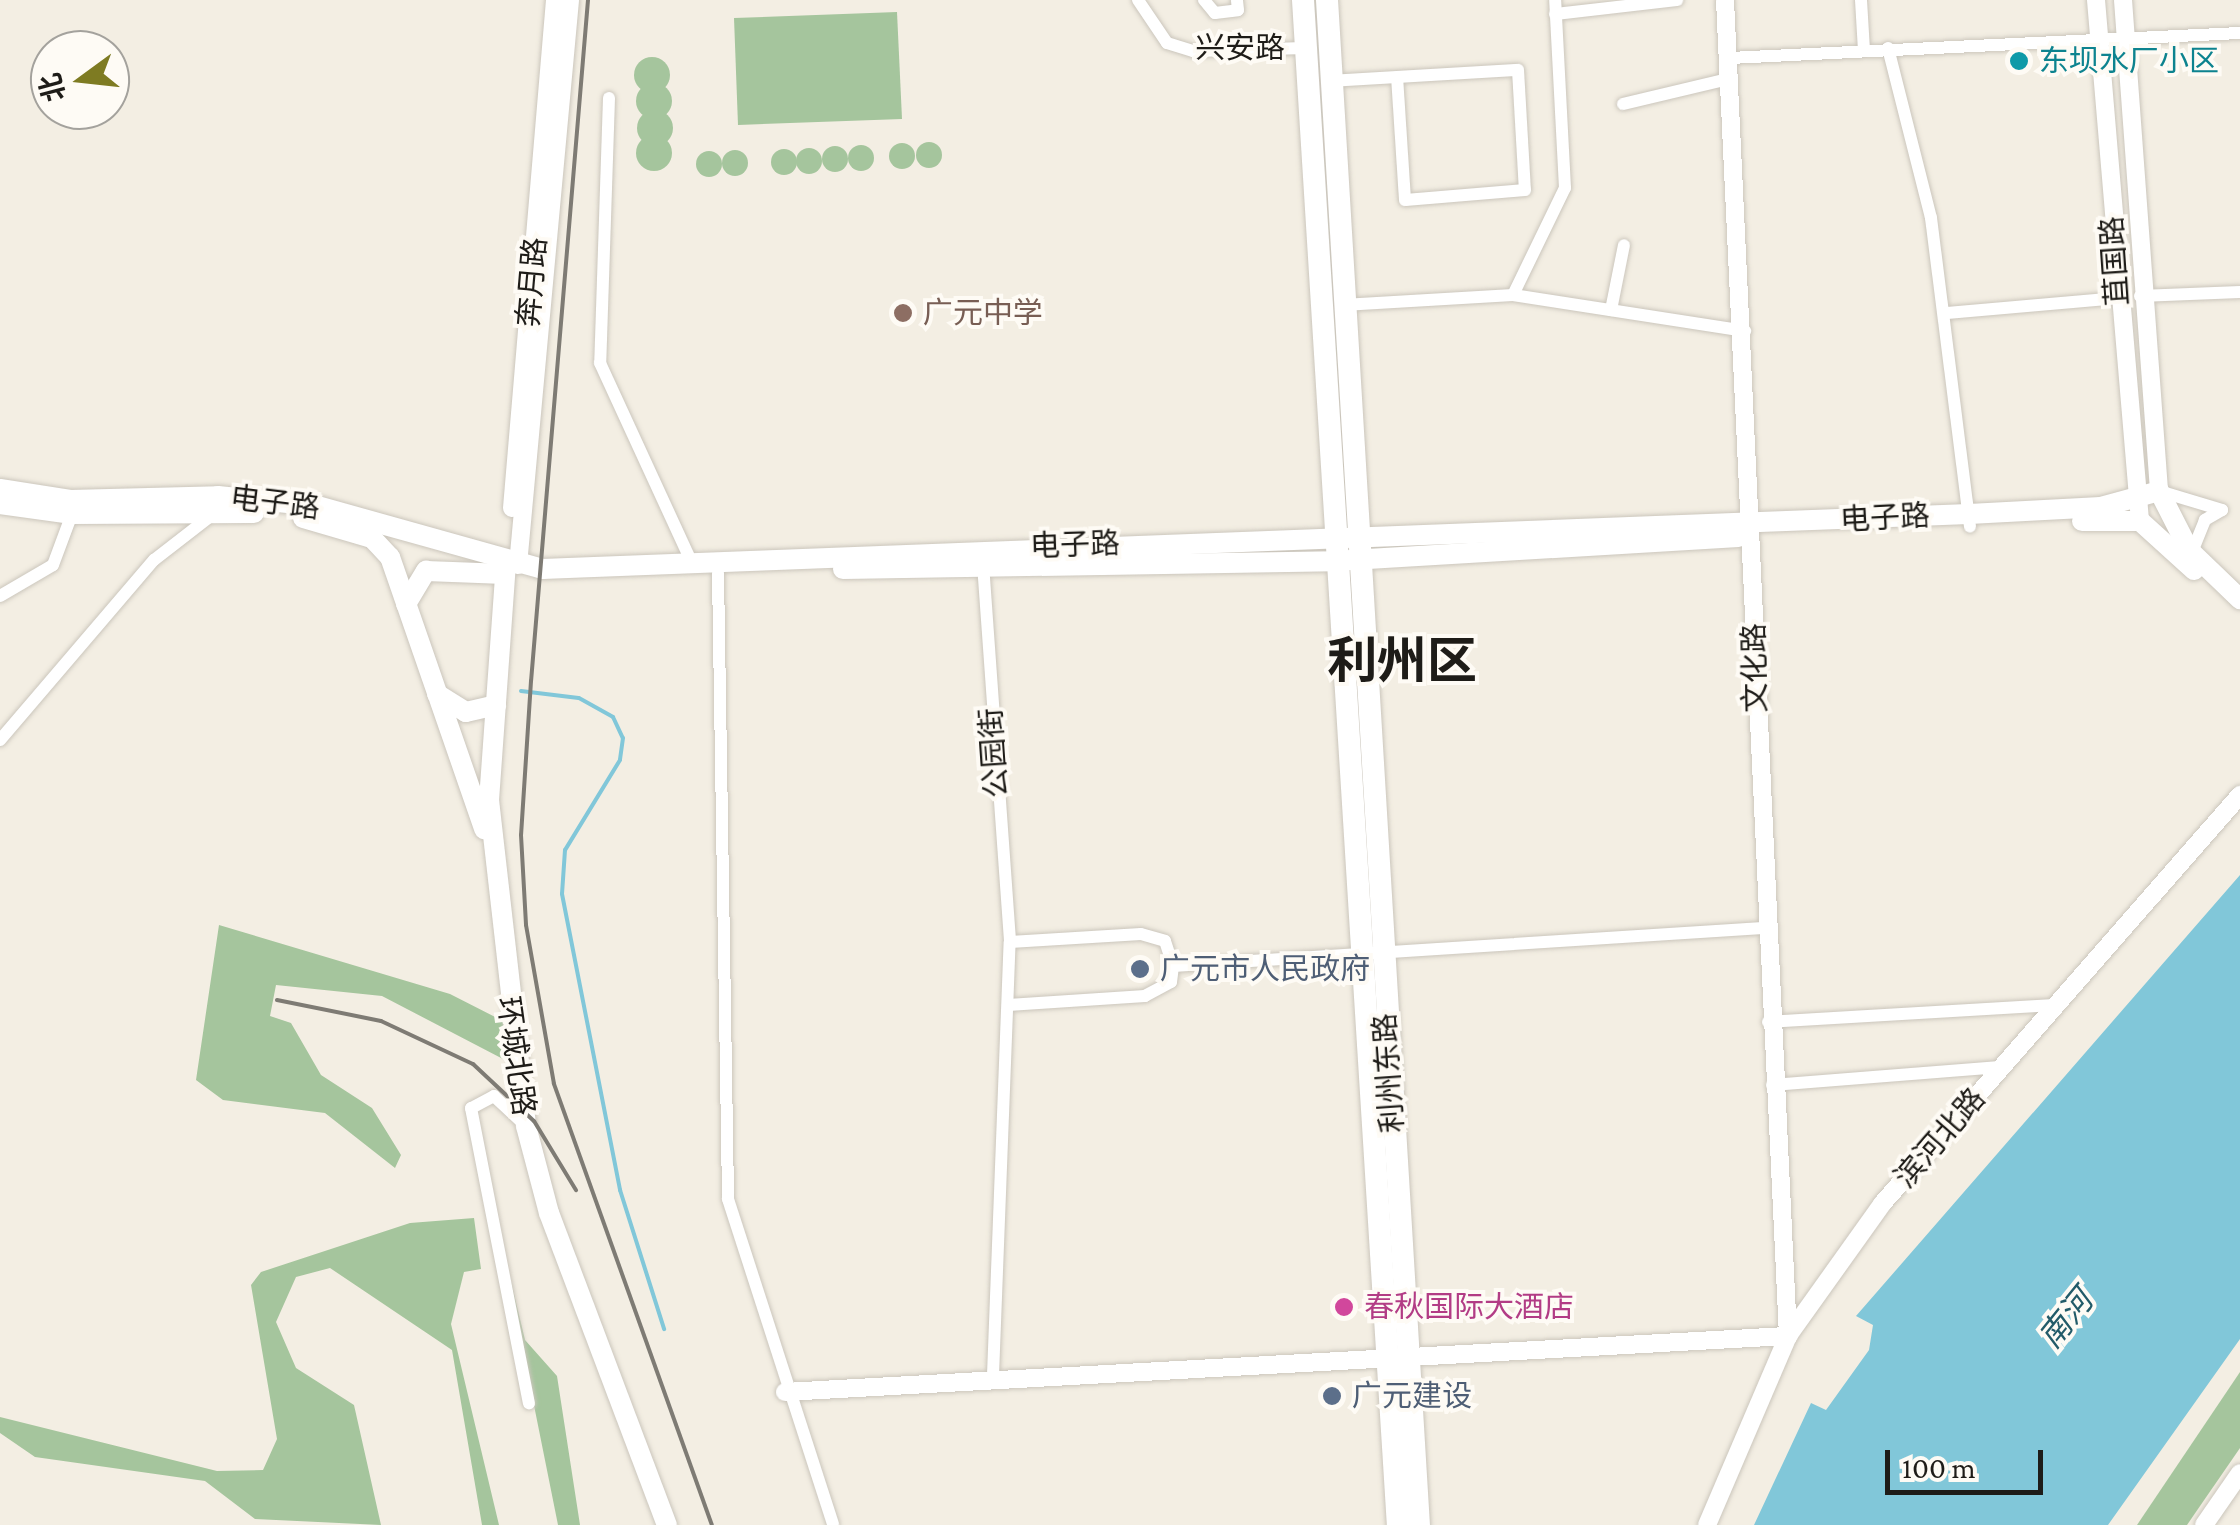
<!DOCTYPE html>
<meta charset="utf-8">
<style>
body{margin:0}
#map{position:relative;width:2240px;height:1525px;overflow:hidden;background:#f3eee3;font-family:"Crimson Pro","Noto Sans SC",serif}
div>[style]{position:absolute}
.green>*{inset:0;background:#a5c59d}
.round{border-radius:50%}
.water>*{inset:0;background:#81c7d9}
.stream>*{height:4px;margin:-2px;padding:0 2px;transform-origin:2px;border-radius:2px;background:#81c7d9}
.roads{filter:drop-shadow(0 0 2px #cbc6bc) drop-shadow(0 0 2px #cbc6bc)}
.street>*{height:12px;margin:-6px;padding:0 6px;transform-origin:6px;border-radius:6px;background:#fff}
.secondary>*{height:18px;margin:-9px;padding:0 9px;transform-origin:9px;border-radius:9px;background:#fff}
.primary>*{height:20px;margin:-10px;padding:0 10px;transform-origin:10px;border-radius:10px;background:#fff}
.highway>*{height:22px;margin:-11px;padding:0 11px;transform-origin:11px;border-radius:11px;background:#fff}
.rail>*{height:4px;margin:-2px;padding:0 2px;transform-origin:2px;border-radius:2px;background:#7e7b74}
.dots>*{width:28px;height:28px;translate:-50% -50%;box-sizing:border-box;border:5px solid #fefbf5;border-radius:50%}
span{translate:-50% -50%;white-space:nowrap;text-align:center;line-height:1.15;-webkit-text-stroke:8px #fefbf5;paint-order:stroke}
.street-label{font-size:30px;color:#1e1c18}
.culture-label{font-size:30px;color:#0d838f}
.left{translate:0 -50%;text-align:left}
.education-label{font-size:30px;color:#785e54}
.service-label{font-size:30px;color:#4e5e75}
.hotel-label{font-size:30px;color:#b23c85}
.water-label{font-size:32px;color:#225b69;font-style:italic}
.town-label{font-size:50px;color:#1e1c18;font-weight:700}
.north{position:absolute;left:30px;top:30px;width:100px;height:100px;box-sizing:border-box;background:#fefbf5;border:2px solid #a4a29d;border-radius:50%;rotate:255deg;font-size:28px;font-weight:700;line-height:40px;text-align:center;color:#1e1c18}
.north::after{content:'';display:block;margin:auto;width:35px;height:45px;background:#7e7b22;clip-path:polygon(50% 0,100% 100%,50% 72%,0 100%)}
.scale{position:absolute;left:1885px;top:1450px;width:158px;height:45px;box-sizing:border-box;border:5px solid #1e1c18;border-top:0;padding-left:12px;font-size:30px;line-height:35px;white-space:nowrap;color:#1e1c18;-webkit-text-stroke:8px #fefbf5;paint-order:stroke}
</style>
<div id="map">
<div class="green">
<div style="clip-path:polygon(897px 12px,902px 119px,738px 125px,734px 18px)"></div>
<div class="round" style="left:634px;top:57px;width:36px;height:36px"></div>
<div class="round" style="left:636px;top:83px;width:36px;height:36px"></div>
<div class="round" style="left:637px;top:110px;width:36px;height:36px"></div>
<div class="round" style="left:636px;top:135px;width:36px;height:36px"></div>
<div class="round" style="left:916px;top:142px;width:26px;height:26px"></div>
<div class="round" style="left:889px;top:143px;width:26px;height:26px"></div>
<div class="round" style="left:848px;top:145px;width:26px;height:26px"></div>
<div class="round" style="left:822px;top:146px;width:26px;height:26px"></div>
<div class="round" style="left:796px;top:148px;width:26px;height:26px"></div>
<div class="round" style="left:771px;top:149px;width:26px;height:26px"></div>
<div class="round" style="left:722px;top:150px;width:26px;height:26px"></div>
<div class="round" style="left:696px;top:151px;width:26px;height:26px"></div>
<div style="clip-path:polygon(219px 925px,450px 994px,503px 1021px,503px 1059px,382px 996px,276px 985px,270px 1016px,291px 1023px,321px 1075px,372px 1108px,401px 1155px,395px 1168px,325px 1113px,223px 1100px,196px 1080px)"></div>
<div style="clip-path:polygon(474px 1218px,481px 1269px,464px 1272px,451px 1324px,499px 1525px,482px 1525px,452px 1350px,330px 1268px,296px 1277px,276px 1322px,296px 1368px,354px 1405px,381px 1525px,255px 1519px,205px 1481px,35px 1457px,0 1433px,0 1417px,217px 1471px,263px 1470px,277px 1439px,251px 1285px,261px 1272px,410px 1223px)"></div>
<div style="clip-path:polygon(499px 1231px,525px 1340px,557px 1376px,580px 1525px,558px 1525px)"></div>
<div style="clip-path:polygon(2240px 1372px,2240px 1448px,2187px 1525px,2137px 1525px)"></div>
</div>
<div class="water">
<div style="clip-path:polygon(2240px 875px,2240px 1339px,2108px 1525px,1754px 1525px,1811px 1403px,1826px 1410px,1869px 1350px,1873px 1325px,1856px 1316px)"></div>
</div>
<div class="stream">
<div style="left:521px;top:691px;width:58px;rotate:6.9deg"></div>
<div style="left:579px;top:698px;width:39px;rotate:29deg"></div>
<div style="left:613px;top:717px;width:23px;rotate:65deg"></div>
<div style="left:623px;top:738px;width:22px;rotate:98deg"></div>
<div style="left:620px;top:760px;width:105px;rotate:121.4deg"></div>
<div style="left:565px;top:850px;width:44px;rotate:93.9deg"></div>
<div style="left:562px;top:894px;width:302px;rotate:78.9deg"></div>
<div style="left:620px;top:1190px;width:146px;rotate:72.4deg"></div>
</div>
<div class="roads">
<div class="street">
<div style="left:1138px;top:0;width:52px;rotate:56deg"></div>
<div style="left:1167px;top:43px;width:27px;rotate:17deg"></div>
<div style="left:1193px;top:51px;width:113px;rotate:-1.5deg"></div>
<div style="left:1204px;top:0;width:17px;rotate:50deg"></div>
<div style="left:1215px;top:13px;width:23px;rotate:-7deg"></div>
<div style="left:1238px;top:10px;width:10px;rotate:-96deg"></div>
<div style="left:1861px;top:0;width:50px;rotate:86.6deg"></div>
<div style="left:1555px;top:14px;width:123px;rotate:-6.5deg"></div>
<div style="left:1888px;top:48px;width:175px;rotate:75.8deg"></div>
<div style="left:1931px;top:218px;width:311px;rotate:82.8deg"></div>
<div style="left:1730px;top:58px;width:511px;rotate:-2.81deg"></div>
<div style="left:1331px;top:81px;width:187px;rotate:-3.4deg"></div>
<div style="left:1518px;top:70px;width:120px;rotate:86.7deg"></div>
<div style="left:1525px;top:190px;width:120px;rotate:175.2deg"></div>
<div style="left:1405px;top:200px;width:123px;rotate:-93.7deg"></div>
<div style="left:609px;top:98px;width:265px;rotate:91.9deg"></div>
<div style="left:600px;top:363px;width:222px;rotate:65.3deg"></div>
<div style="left:1623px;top:104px;width:108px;rotate:-13.4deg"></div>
<div style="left:1513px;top:295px;width:119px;rotate:-64.1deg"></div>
<div style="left:1565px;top:188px;width:188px;rotate:-93deg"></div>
<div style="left:2140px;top:296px;width:100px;rotate:-2.3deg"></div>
<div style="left:1343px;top:305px;width:170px;rotate:-3.4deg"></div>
<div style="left:1513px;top:295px;width:235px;rotate:8.8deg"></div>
<div style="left:1611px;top:310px;width:66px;rotate:-78.7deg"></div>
<div style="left:1947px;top:313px;width:172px;rotate:-5deg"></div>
<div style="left:2159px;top:491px;width:66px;rotate:16.8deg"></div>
<div style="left:2222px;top:510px;width:20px;rotate:150deg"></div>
<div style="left:2205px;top:520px;width:35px;rotate:112deg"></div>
<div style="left:983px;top:564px;width:379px;rotate:85.9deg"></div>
<div style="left:718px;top:573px;width:626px;rotate:89.08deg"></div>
<div style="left:728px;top:1199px;width:342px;rotate:72.1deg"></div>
<div style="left:0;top:596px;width:61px;rotate:-30.3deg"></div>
<div style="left:53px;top:565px;width:54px;rotate:-69.6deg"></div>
<div style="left:0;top:740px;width:237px;rotate:-49.5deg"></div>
<div style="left:154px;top:560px;width:73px;rotate:-37.8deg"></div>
<div style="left:1173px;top:966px;width:591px;rotate:-3.69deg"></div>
<div style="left:1768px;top:1022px;width:289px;rotate:-3.4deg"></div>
<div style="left:1772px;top:1085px;width:232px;rotate:-4.5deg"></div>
<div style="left:524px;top:1124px;width:41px;rotate:-137deg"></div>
<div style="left:494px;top:1096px;width:26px;rotate:152deg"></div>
<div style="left:471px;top:1108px;width:301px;rotate:78.9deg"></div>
<div style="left:993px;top:1375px;width:433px;rotate:-87.8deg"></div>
<div style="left:1010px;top:942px;width:131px;rotate:-3.5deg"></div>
<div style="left:1141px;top:934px;width:25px;rotate:16deg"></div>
<div style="left:1165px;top:941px;width:26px;rotate:72deg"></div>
<div style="left:1173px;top:966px;width:16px;rotate:97deg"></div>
<div style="left:1171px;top:982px;width:30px;rotate:152deg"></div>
<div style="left:1145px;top:996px;width:137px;rotate:176.2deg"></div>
</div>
<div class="secondary">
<div style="left:2096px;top:0;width:523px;rotate:85.17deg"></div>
<div style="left:2123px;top:0;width:492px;rotate:85.8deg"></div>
<div style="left:512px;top:508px;width:510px;rotate:-85.16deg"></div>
<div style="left:518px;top:565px;width:567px;rotate:-84.74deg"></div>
<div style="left:785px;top:1392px;width:1005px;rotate:-3.2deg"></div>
<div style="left:1788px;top:1336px;width:1337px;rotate:-92.7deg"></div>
<div style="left:1707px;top:1525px;width:206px;rotate:-66.8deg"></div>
<div style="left:1788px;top:1336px;width:162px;rotate:-54.5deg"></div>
<div style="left:1882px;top:1204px;width:544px;rotate:-48.8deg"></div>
<div style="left:2204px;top:1525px;width:63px;rotate:-55.3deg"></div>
</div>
<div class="primary">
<div style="left:0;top:489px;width:71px;rotate:8.9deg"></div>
<div style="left:70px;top:500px;width:148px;rotate:-1.5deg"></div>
<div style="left:218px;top:496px;width:100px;rotate:5.8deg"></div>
<div style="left:317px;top:506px;width:234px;rotate:15.6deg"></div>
<div style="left:542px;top:569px;width:1428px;rotate:-2.21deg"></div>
<div style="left:1969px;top:514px;width:132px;rotate:-3deg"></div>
<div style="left:2101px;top:507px;width:60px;rotate:-15.4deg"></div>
<div style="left:2159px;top:491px;width:66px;rotate:63deg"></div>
<div style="left:2189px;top:550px;width:71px;rotate:43.9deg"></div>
<div style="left:0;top:504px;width:73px;rotate:7.9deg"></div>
<div style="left:72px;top:514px;width:182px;rotate:-0.3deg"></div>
<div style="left:303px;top:518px;width:72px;rotate:16.2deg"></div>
<div style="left:372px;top:538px;width:26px;rotate:47deg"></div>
<div style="left:390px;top:557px;width:288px;rotate:70.9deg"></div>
<div style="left:2082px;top:521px;width:58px"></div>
<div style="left:2140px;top:521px;width:73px;rotate:42.2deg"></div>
<div style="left:506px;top:563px;width:238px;rotate:94.1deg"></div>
<div style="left:489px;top:800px;width:328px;rotate:83.5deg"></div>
<div style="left:526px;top:1126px;width:90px;rotate:75.2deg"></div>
<div style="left:549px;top:1213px;width:334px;rotate:69.3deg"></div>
<div style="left:843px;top:569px;width:491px;rotate:-0.9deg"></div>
<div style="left:1334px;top:561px;width:405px;rotate:-3.4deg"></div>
<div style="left:406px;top:604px;width:39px;rotate:-59deg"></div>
<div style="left:426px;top:571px;width:79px;rotate:2.2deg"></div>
<div style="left:437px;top:694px;width:34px;rotate:32deg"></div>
<div style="left:466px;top:712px;width:31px;rotate:-13deg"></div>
</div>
<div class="highway">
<div style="left:1303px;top:0;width:1528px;rotate:86.44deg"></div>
<div style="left:1327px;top:0;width:1528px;rotate:86.55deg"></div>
</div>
</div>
<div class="rail">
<div style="left:588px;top:0;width:683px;rotate:94.78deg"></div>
<div style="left:531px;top:681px;width:154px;rotate:93.7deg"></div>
<div style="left:521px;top:835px;width:90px;rotate:86.8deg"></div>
<div style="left:526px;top:925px;width:161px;rotate:80deg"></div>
<div style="left:554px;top:1084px;width:468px;rotate:70.3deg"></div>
<div style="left:277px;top:1000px;width:106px;rotate:11.4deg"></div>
<div style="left:381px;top:1021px;width:102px;rotate:25.1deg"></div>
<div style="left:473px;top:1064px;width:83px;rotate:43.1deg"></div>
<div style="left:534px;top:1121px;width:81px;rotate:58.7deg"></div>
</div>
<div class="dots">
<div style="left:2019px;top:61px;background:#0f9aa8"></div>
<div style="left:903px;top:313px;background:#8d6e63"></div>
<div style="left:1140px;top:969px;background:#5c6f8a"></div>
<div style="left:1344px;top:1307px;background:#d1479c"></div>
<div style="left:1332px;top:1396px;background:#5c6f8a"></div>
</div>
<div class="street-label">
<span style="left:1240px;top:48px">兴安路</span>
<span style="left:2115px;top:261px;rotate:-94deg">苴国路</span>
<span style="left:532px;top:282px;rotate:-85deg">奔月路</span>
<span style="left:275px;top:503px;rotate:7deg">电子路</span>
<span style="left:1885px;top:518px;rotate:-3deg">电子路</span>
<span style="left:1075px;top:545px;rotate:-2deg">电子路</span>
<span style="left:1755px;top:668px;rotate:-91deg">文化路</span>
<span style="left:994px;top:753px;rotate:-94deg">公园街</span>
<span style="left:516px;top:1056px;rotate:82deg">环城北路</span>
<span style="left:1389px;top:1073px;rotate:-94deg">利州东路</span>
<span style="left:1940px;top:1138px;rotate:-49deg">滨河北路</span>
</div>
<div class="culture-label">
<span class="left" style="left:2039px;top:61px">东坝水厂小区</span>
</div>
<div class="education-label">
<span class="left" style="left:923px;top:313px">广元中学</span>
</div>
<div class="service-label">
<span class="left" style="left:1160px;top:969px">广元市人民政府</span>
<span class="left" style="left:1352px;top:1396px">广元建设</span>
</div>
<div class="hotel-label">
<span class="left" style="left:1364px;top:1307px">春秋国际大酒店</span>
</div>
<div class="water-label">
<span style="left:2066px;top:1319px;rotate:-51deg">南河</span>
</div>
<div class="town-label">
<span style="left:1402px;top:662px">利州区</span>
</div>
<div class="north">北</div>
<div class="scale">100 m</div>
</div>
